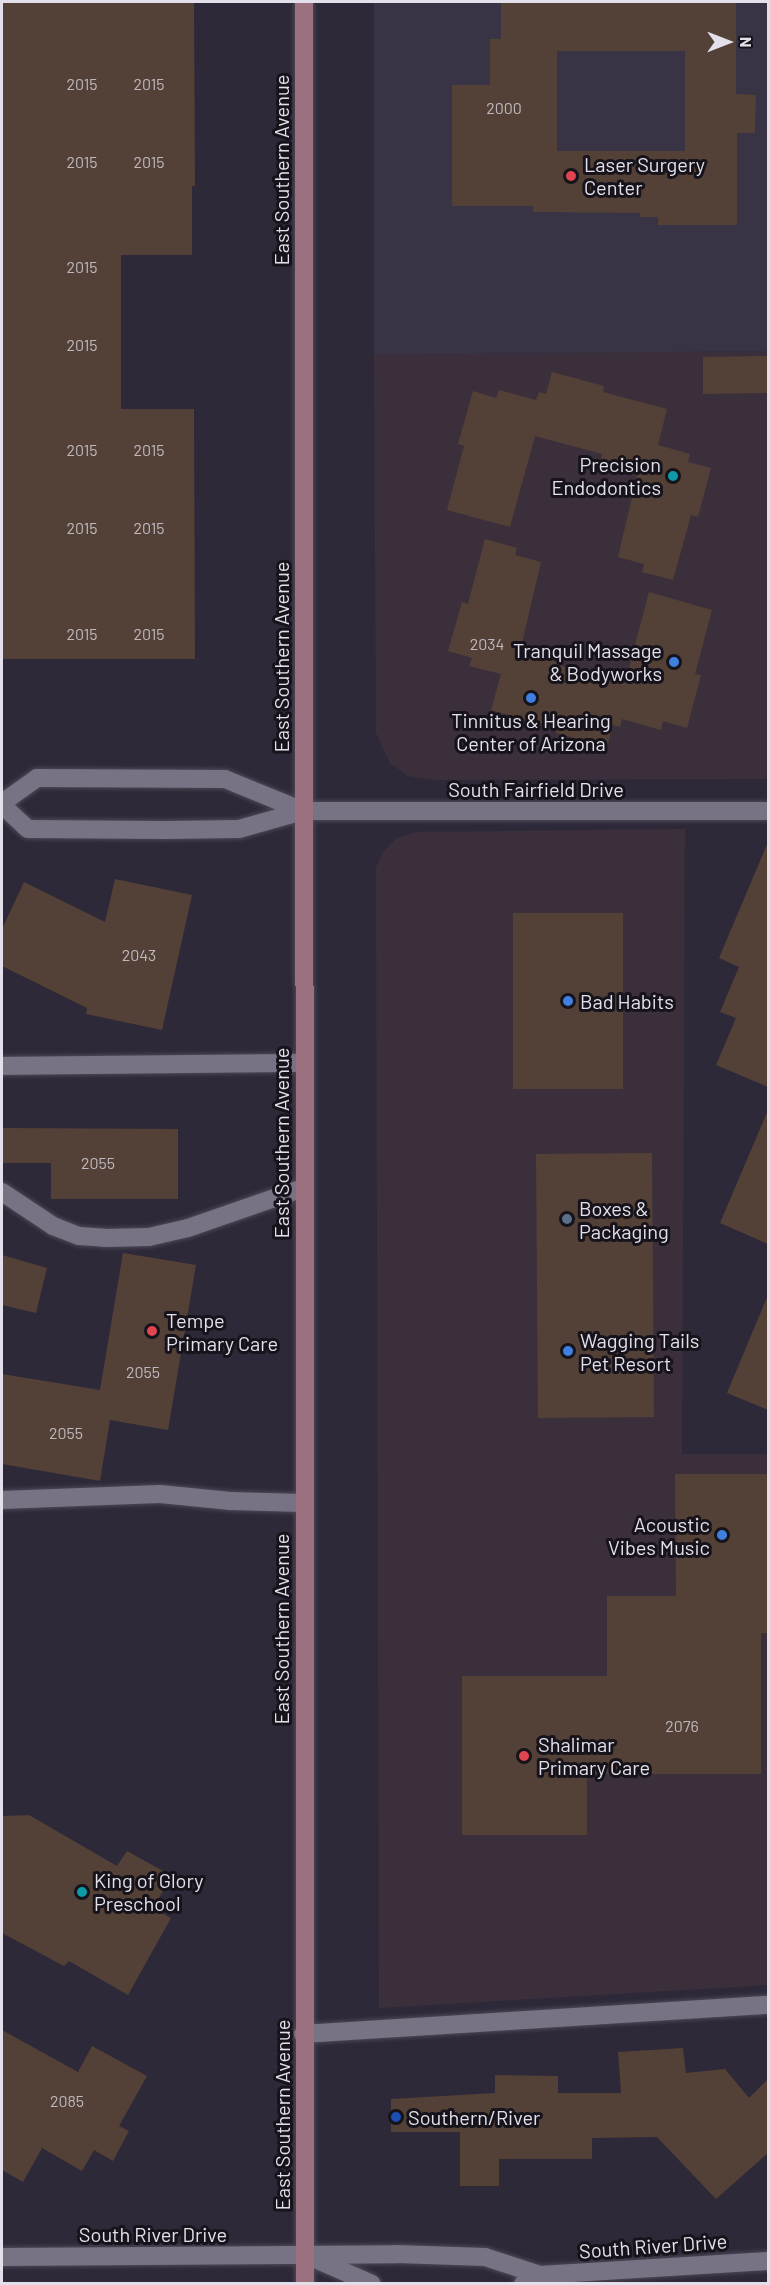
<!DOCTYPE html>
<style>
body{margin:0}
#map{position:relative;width:770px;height:2285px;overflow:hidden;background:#2e2939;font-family:Barlow,sans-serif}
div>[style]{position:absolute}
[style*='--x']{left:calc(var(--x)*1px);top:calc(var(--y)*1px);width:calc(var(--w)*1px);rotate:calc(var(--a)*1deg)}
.commercial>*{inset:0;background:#3c2f3c}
.medical>*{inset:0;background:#383445}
.building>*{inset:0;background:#534137}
.roads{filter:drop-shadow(0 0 2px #4c4855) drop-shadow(0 0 2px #4c4855)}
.lane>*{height:18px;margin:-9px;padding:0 9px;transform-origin:9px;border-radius:9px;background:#787285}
.street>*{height:18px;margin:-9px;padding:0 9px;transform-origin:9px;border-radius:9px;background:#787285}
.secondary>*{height:18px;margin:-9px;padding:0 9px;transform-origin:9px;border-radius:9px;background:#9b7180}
.dots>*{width:16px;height:16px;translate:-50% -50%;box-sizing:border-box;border:3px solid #16131b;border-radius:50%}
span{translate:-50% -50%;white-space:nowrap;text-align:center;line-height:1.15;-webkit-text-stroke:6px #16131b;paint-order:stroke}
.number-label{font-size:16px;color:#bfb8be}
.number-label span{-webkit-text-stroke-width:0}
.poi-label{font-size:20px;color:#e3e0eb}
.left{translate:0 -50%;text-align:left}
.right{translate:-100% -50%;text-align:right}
.street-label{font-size:20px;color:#e3e0eb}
.frame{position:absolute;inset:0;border:3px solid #e3e0eb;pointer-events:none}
.north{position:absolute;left:698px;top:12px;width:60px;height:60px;-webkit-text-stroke:4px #16131b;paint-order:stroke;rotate:90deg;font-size:16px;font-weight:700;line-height:24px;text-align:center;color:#e3e0eb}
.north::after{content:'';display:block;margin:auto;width:21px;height:27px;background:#e3e0eb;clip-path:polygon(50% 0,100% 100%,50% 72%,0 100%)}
</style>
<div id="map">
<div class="commercial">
<div style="clip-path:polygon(768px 351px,768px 779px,433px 780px,408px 776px,390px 763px,376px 733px,374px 355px)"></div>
<div style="clip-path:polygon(685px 829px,682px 1454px,768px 1454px,768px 1985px,379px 2008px,376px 867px,383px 852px,397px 838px,416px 832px)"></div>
</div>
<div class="medical">
<div style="clip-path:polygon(374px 2px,768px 2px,768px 351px,374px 355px)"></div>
</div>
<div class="building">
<div style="clip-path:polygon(2px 2px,194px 2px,195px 186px,192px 186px,192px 255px,121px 255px,121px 409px,194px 409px,195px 659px,2px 659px)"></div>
<div style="clip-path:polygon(evenodd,501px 2px,736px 2px,736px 94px,756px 95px,755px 133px,737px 133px,737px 225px,658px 225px,658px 217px,640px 217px,640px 213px,533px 212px,533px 206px,452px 206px,452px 85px,490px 85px,490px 39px,501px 39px,501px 2px,557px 51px,685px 51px,685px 151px,557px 151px,557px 51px)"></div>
<div style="clip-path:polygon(768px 356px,768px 393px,703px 394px,703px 357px)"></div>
<div style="clip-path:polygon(552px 372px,604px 386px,603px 392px,667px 409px,658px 445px,690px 454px,688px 462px,711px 468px,698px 517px,691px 515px,673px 580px,642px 572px,644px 564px,618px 557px,637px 476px,628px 474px,630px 467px,601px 459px,602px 454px,535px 436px,510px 527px,447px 510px,464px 446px,458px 444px,473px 391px,496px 398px,499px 390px,536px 400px,539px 392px,546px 394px)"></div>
<div style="clip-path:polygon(485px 539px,517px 548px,515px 555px,541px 562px,522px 643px,530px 646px,529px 652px,559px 660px,558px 665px,625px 683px,649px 592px,712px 610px,695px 674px,701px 675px,687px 728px,663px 721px,661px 730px,622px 719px,620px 727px,613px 725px,607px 747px,556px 733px,557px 728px,491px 710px,501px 674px,469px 666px,472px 658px,448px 651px,462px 602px,468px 604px)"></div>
<div style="clip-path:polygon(768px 842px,768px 1087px,716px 1065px,736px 1018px,720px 1012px,739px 967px,719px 958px)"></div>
<div style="clip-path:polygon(115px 879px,192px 895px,162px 1030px,86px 1014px,87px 1008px,2px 966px,2px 929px,24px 882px,105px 922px)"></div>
<div style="clip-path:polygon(513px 913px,623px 913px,623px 1089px,513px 1089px)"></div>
<div style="clip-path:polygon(768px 1110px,768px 1244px,720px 1223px)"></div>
<div style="clip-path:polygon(2px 1128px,178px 1129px,178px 1199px,51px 1199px,51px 1163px,2px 1163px)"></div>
<div style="clip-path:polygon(652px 1153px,654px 1417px,538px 1418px,536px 1154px)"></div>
<div style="clip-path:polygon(123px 1253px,196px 1265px,168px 1430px,110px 1420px,100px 1481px,2px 1464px,2px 1374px,100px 1390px)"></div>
<div style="clip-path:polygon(2px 1255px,47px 1268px,36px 1313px,2px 1305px)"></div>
<div style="clip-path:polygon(768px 1295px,768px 1410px,727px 1393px)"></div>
<div style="clip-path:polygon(675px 1474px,768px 1474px,768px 1633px,761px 1633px,761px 1774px,587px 1774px,587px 1835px,462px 1835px,462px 1676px,607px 1676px,607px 1596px,676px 1596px)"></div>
<div style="clip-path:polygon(29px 1815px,117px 1866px,127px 1851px,172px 1876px,153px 1908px,171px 1918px,128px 1995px,69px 1961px,64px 1966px,2px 1933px,2px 1816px)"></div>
<div style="clip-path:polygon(2px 2030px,78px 2072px,92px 2046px,147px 2076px,119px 2126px,129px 2131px,113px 2161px,94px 2150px,82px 2171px,42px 2148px,23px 2182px,2px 2170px)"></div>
<div style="clip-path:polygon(683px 2048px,686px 2073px,725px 2069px,749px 2098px,768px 2079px,768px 2153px,716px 2199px,657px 2137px,592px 2138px,592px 2159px,499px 2159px,499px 2186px,460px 2186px,460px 2132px,391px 2132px,391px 2099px,495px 2093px,495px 2075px,558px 2076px,558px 2093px,621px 2093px,618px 2052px)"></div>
</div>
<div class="roads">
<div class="lane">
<div style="--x:2;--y:1066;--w:301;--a:-0.6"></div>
<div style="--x:2;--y:1192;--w:61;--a:33.7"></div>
<div style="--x:53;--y:1226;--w:28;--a:21"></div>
<div style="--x:79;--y:1236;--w:26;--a:4"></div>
<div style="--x:105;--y:1238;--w:44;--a:-1.3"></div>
<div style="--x:149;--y:1237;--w:40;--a:-13"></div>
<div style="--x:188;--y:1228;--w:122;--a:-19.2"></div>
<div style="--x:2;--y:1500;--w:158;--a:-2.2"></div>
<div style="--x:160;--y:1494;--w:71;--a:5.6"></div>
<div style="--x:231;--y:1501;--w:72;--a:1.6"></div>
<div style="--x:303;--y:2034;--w:466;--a:-3.6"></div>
</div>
<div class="street">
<div style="--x:2;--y:803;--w:43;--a:-35.5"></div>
<div style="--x:37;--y:778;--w:188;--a:0.3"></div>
<div style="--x:225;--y:779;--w:84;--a:22.3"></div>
<div style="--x:2;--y:805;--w:35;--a:43"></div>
<div style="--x:28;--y:829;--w:137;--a:0.4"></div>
<div style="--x:165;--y:830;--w:74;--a:-0.8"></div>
<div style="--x:239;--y:829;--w:66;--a:-15.7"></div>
<div style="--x:303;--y:811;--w:465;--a:0"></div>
<div style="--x:2;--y:2257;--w:395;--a:-0.4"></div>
<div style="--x:397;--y:2254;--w:88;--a:2"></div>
<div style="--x:485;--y:2257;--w:58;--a:18.1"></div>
<div style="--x:313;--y:2258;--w:64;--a:23.8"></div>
<div style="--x:523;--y:2284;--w:19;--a:-28"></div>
<div style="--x:540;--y:2275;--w:228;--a:-3.5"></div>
</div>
<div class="secondary">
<div style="--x:304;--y:2;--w:2282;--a:89.97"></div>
</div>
</div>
<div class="dots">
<div style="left:571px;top:176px;background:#e0444e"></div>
<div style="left:673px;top:476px;background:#0f9aa8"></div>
<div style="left:674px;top:662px;background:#3f7fe0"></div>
<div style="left:531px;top:698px;background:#3f7fe0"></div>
<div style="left:568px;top:1001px;background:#3f7fe0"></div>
<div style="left:567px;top:1219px;background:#5c6f8a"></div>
<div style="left:152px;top:1331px;background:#e0444e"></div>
<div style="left:568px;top:1351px;background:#3f7fe0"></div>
<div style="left:722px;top:1535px;background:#3f7fe0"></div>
<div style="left:524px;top:1756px;background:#e0444e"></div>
<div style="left:82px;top:1892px;background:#0f9aa8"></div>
<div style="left:396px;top:2117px;background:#1a4fb4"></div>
</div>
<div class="number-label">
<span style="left:82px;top:84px">2015</span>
<span style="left:149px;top:84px">2015</span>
<span style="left:504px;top:108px">2000</span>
<span style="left:82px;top:162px">2015</span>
<span style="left:149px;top:162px">2015</span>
<span style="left:82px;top:267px">2015</span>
<span style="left:82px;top:345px">2015</span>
<span style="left:82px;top:450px">2015</span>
<span style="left:149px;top:450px">2015</span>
<span style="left:82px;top:528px">2015</span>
<span style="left:149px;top:528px">2015</span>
<span style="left:82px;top:634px">2015</span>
<span style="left:149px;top:634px">2015</span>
<span style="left:487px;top:644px">2034</span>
<span style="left:139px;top:955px">2043</span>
<span style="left:98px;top:1163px">2055</span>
<span style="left:143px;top:1372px">2055</span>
<span style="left:66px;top:1433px">2055</span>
<span style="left:682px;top:1726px">2076</span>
<span style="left:67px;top:2101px">2085</span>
</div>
<div class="poi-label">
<span class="left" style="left:584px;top:176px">Laser Surgery<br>Center</span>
<span class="right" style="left:661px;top:476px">Precision<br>Endodontics</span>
<span class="right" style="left:662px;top:662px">Tranquil Massage<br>&amp; Bodyworks</span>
<span style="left:531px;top:732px">Tinnitus &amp; Hearing<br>Center of Arizona</span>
<span class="left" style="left:580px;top:1001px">Bad Habits</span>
<span class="left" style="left:579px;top:1220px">Boxes &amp;<br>Packaging</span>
<span class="left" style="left:166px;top:1332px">Tempe<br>Primary Care</span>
<span class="left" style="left:580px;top:1352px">Wagging Tails<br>Pet Resort</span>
<span class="right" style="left:710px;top:1536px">Acoustic<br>Vibes Music</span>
<span class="left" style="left:538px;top:1756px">Shalimar<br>Primary Care</span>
<span class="left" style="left:94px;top:1892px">King of Glory<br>Preschool</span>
<span class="left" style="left:408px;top:2117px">Southern/River</span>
</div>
<div class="street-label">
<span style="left:281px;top:170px;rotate:-90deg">East Southern Avenue</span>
<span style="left:281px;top:657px;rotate:-90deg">East Southern Avenue</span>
<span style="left:536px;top:789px">South Fairfield Drive</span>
<span style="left:281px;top:1143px;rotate:-90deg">East Southern Avenue</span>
<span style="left:281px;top:1629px;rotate:-90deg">East Southern Avenue</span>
<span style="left:282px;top:2115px;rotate:-90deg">East Southern Avenue</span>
<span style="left:153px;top:2234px">South River Drive</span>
<span style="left:653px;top:2246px;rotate:-4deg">South River Drive</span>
</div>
<div class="frame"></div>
<div class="north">N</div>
</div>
